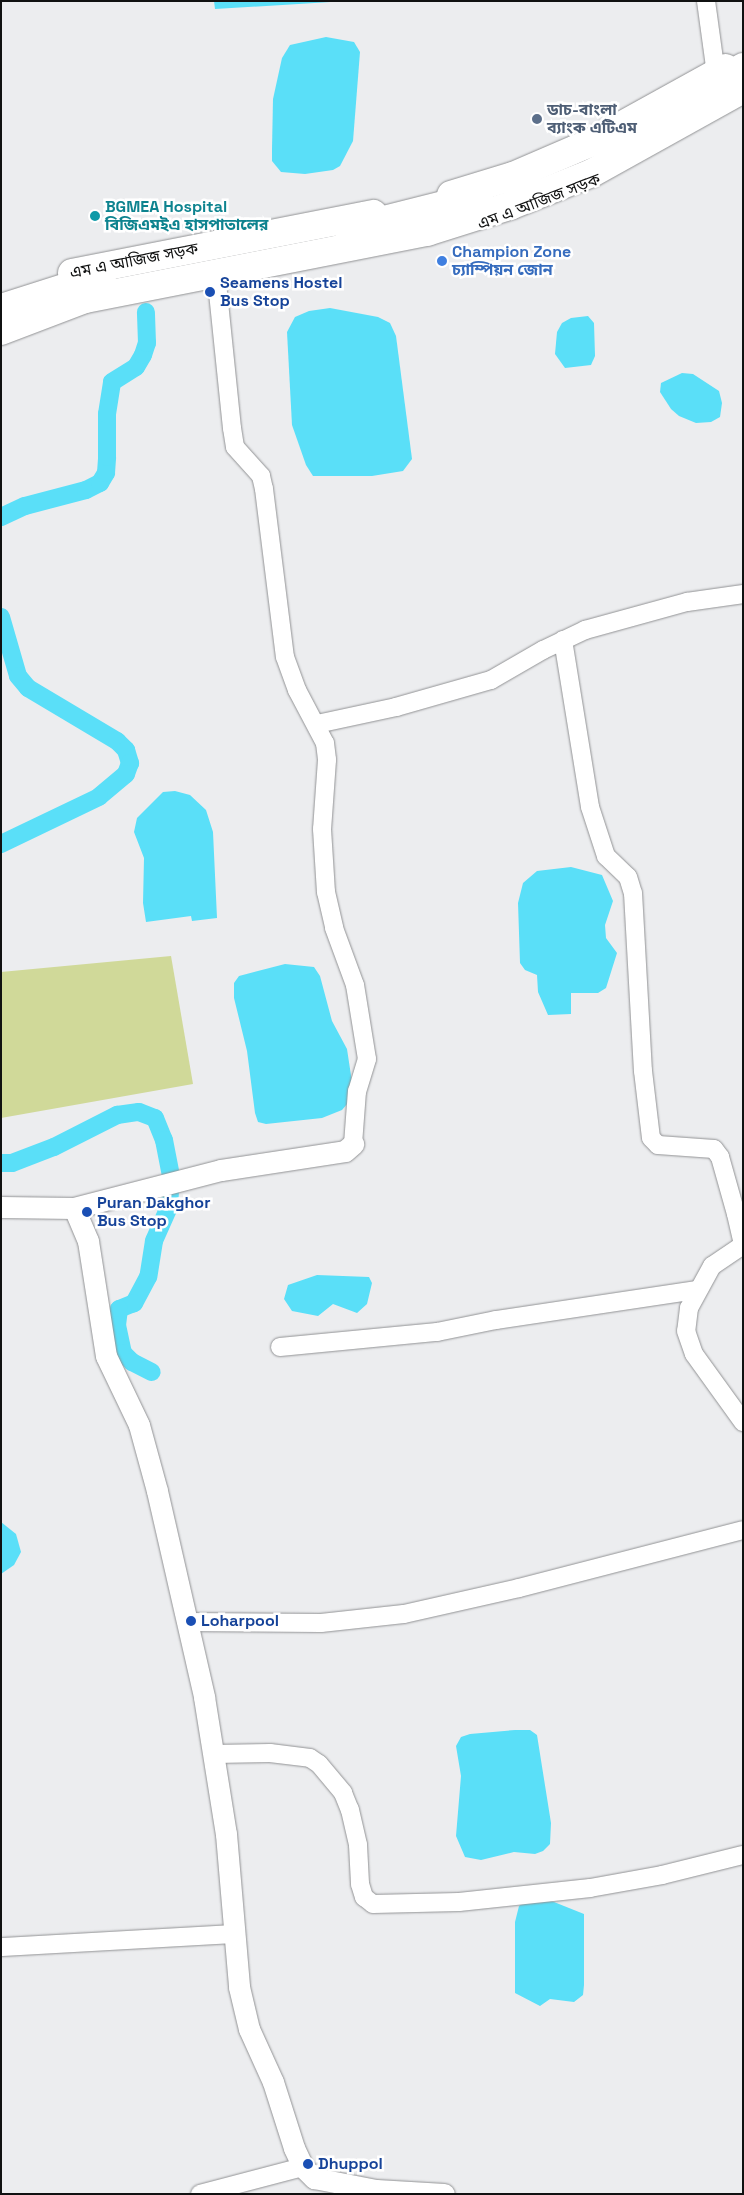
<!DOCTYPE html>
<meta charset="utf-8">
<style>
body{margin:0}
#map{position:relative;width:744px;height:2195px;overflow:hidden;background:#ecedef;font-family:"Space Grotesk","Noto Sans Bengali",sans-serif}
div>[style]{position:absolute}
[style*='--x']{left:calc(var(--x)*1px);top:calc(var(--y)*1px);width:calc(var(--w)*1px);rotate:calc(var(--a)*1deg)}
.green>*{inset:0;background:#d0d999}
.water>*{inset:0;background:#5adff8}
.canal>*{height:18px;margin:-9px;padding:0 9px;transform-origin:9px;border-radius:9px;background:#5adff8}
.roads{filter:drop-shadow(0 0 1px #919294) drop-shadow(0 0 1px #919294)}
.minor>*{height:18px;margin:-9px;padding:0 9px;transform-origin:9px;border-radius:9px;background:#fff}
.tertiary>*{height:21px;margin:-10.5px;padding:0 10.5px;transform-origin:10.5px;border-radius:10.5px;background:#fff}
.primary>*{height:28px;margin:-14px;padding:0 14px;transform-origin:14px;border-radius:14px;background:#fff}
.trunk>*{height:28px;margin:-14px;padding:0 14px;transform-origin:14px;border-radius:14px;background:#fff}
.dots>*{width:14px;height:14px;translate:-50% -50%;box-sizing:border-box;border:2px solid #fff;border-radius:50%}
span{translate:-50% -50%;white-space:nowrap;text-align:center;line-height:1.15;-webkit-text-stroke:5px #fff;paint-order:stroke}
.service-label{font-size:16px;color:#4e5e75;font-weight:700}
.left{translate:0 -50%;text-align:left}
.street-label{font-size:16px;color:#101111}
.culture-label{font-size:16px;color:#0d838f;font-weight:700}
.shop-label{font-size:16px;color:#366cbe;font-weight:700}
.transit-label{font-size:16px;color:#164399;font-weight:700}
.frame{position:absolute;inset:0;border:2px solid #101111;pointer-events:none}
</style>
<div id="map">
<div class="green">
<div style="clip-path:polygon(171px 956px,193px 1084px,1px 1118px,1px 972px)"></div>
</div>
<div class="water">
<div style="clip-path:polygon(214px 1px,347px 1px,215px 9px)"></div>
<div style="clip-path:polygon(326px 37px,354px 42px,360px 52px,353px 141px,340px 166px,333px 170px,305px 174px,281px 172px,272px 161px,272px 149px,273px 99px,282px 58px,290px 45px)"></div>
<div style="clip-path:polygon(330px 308px,378px 317px,390px 323px,396px 336px,412px 459px,403px 471px,372px 476px,313px 476px,306px 465px,292px 425px,287px 332px,295px 317px,309px 311px)"></div>
<div style="clip-path:polygon(588px 316px,594px 323px,595px 356px,591px 365px,565px 368px,555px 354px,557px 332px,562px 323px,571px 318px)"></div>
<div style="clip-path:polygon(682px 373px,693px 374px,719px 391px,722px 403px,720px 417px,711px 422px,696px 423px,679px 416px,671px 409px,660px 392px,661px 383px)"></div>
<div style="clip-path:polygon(175px 791px,190px 795px,206px 810px,213px 832px,217px 918px,192px 921px,191px 916px,146px 922px,143px 903px,144px 858px,134px 832px,137px 818px,163px 792px)"></div>
<div style="clip-path:polygon(571px 867px,602px 875px,613px 901px,605px 925px,606px 938px,617px 953px,606px 988px,598px 993px,571px 993px,571px 1014px,548px 1015px,538px 992px,537px 975px,525px 970px,520px 963px,518px 903px,523px 883px,537px 871px)"></div>
<div style="clip-path:polygon(285px 964px,314px 967px,320px 976px,332px 1021px,347px 1049px,352px 1082px,348px 1103px,342px 1110px,322px 1118px,266px 1124px,258px 1122px,255px 1113px,247px 1051px,234px 998px,234px 983px,239px 976px)"></div>
<div style="clip-path:polygon(317px 1275px,369px 1277px,372px 1283px,367px 1304px,357px 1313px,333px 1304px,318px 1316px,292px 1311px,284px 1299px,288px 1285px)"></div>
<div style="clip-path:polygon(1px 1522px,16px 1534px,21px 1552px,14px 1565px,1px 1574px)"></div>
<div style="clip-path:polygon(515px 1730px,530px 1730px,537px 1735px,551px 1823px,550px 1844px,543px 1851px,535px 1854px,514px 1852px,481px 1860px,465px 1857px,456px 1836px,461px 1776px,456px 1746px,461px 1737px,470px 1734px)"></div>
<div style="clip-path:polygon(549px 1900px,584px 1914px,584px 1985px,583px 1995px,574px 2002px,550px 1999px,540px 2006px,515px 1993px,515px 1922px,519px 1906px,526px 1901px)"></div>
</div>
<div class="canal">
<div style="--x:1;--y:517;--w:26;--a:-25"></div>
<div style="--x:25;--y:506;--w:63;--a:-14.7"></div>
<div style="--x:86;--y:490;--w:16;--a:-27"></div>
<div style="--x:100;--y:483;--w:12;--a:-59"></div>
<div style="--x:106;--y:473;--w:16;--a:-86"></div>
<div style="--x:107;--y:457;--w:43;--a:-90"></div>
<div style="--x:107;--y:414;--w:32;--a:-81"></div>
<div style="--x:112;--y:382;--w:28;--a:-32"></div>
<div style="--x:136;--y:367;--w:14;--a:-60"></div>
<div style="--x:143;--y:355;--w:13;--a:-72"></div>
<div style="--x:147;--y:343;--w:31;--a:-92"></div>
<div style="--x:1;--y:617;--w:61;--a:73.9"></div>
<div style="--x:18;--y:676;--w:16;--a:50"></div>
<div style="--x:28;--y:688;--w:104;--a:30.8"></div>
<div style="--x:117;--y:741;--w:13;--a:45"></div>
<div style="--x:126;--y:750;--w:14;--a:73"></div>
<div style="--x:130;--y:763;--w:12;--a:110"></div>
<div style="--x:126;--y:774;--w:35;--a:140"></div>
<div style="--x:99;--y:797;--w:109;--a:154.4"></div>
<div style="--x:1;--y:1163;--w:11;--a:0"></div>
<div style="--x:12;--y:1163;--w:45;--a:-20.9"></div>
<div style="--x:54;--y:1147;--w:71;--a:-26.9"></div>
<div style="--x:117;--y:1115;--w:22;--a:-8"></div>
<div style="--x:139;--y:1112;--w:17;--a:21"></div>
<div style="--x:155;--y:1118;--w:24;--a:68"></div>
<div style="--x:164;--y:1140;--w:38;--a:79"></div>
<div style="--x:171;--y:1177;--w:30;--a:94"></div>
<div style="--x:169;--y:1207;--w:37;--a:114"></div>
<div style="--x:154;--y:1241;--w:36;--a:99"></div>
<div style="--x:148;--y:1277;--w:30;--a:118"></div>
<div style="--x:134;--y:1303;--w:16;--a:158"></div>
<div style="--x:119;--y:1309;--w:16;--a:97"></div>
<div style="--x:117;--y:1325;--w:29;--a:78"></div>
<div style="--x:123;--y:1353;--w:13;--a:45"></div>
<div style="--x:132;--y:1362;--w:22;--a:27"></div>
</div>
<div class="roads">
<div class="minor">
<div style="--x:706;--y:1;--w:74;--a:82.2"></div>
<div style="--x:217;--y:283;--w:146;--a:84.1"></div>
<div style="--x:232;--y:428;--w:19;--a:81"></div>
<div style="--x:235;--y:447;--w:39;--a:48"></div>
<div style="--x:261;--y:476;--w:13;--a:77"></div>
<div style="--x:264;--y:489;--w:169;--a:82.9"></div>
<div style="--x:285;--y:657;--w:35;--a:70"></div>
<div style="--x:297;--y:690;--w:60;--a:62.2"></div>
<div style="--x:325;--y:743;--w:17;--a:83"></div>
<div style="--x:327;--y:760;--w:69;--a:94.1"></div>
<div style="--x:322;--y:829;--w:63;--a:86.4"></div>
<div style="--x:326;--y:892;--w:37;--a:77"></div>
<div style="--x:334;--y:928;--w:61;--a:69.8"></div>
<div style="--x:355;--y:985;--w:75;--a:80.8"></div>
<div style="--x:367;--y:1059;--w:34;--a:107"></div>
<div style="--x:357;--y:1091;--w:53;--a:94.3"></div>
<div style="--x:563;--y:640;--w:169;--a:80.8"></div>
<div style="--x:590;--y:807;--w:52;--a:71.9"></div>
<div style="--x:606;--y:856;--w:30;--a:44"></div>
<div style="--x:628;--y:877;--w:17;--a:73"></div>
<div style="--x:633;--y:893;--w:178;--a:86.8"></div>
<div style="--x:643;--y:1071;--w:67;--a:83.2"></div>
<div style="--x:651;--y:1138;--w:10;--a:45"></div>
<div style="--x:658;--y:1145;--w:56;--a:4.1"></div>
<div style="--x:714;--y:1149;--w:10;--a:53"></div>
<div style="--x:720;--y:1157;--w:59;--a:74.3"></div>
<div style="--x:736;--y:1214;--w:32;--a:77"></div>
<div style="--x:743;--y:1245;--w:37;--a:146"></div>
<div style="--x:712;--y:1266;--w:48;--a:118.7"></div>
<div style="--x:689;--y:1308;--w:23;--a:97"></div>
<div style="--x:686;--y:1331;--w:24;--a:71"></div>
<div style="--x:694;--y:1354;--w:84;--a:54.2"></div>
<div style="--x:317;--y:724;--w:81;--a:-12.1"></div>
<div style="--x:396;--y:707;--w:99;--a:-15.9"></div>
<div style="--x:491;--y:680;--w:60;--a:-30"></div>
<div style="--x:543;--y:650;--w:47;--a:-25.5"></div>
<div style="--x:585;--y:630;--w:106;--a:-15.4"></div>
<div style="--x:687;--y:602;--w:57;--a:-8.1"></div>
<div style="--x:280;--y:1347;--w:158;--a:-5.5"></div>
<div style="--x:437;--y:1332;--w:60;--a:-11.5"></div>
<div style="--x:496;--y:1320;--w:203;--a:-8.5"></div>
<div style="--x:187;--y:1622;--w:134;--a:0.4"></div>
<div style="--x:321;--y:1623;--w:83;--a:-6.2"></div>
<div style="--x:404;--y:1614;--w:118;--a:-12.7"></div>
<div style="--x:519;--y:1588;--w:231;--a:-14.5"></div>
<div style="--x:214;--y:1754;--w:56;--a:-1"></div>
<div style="--x:270;--y:1753;--w:40;--a:7.1"></div>
<div style="--x:310;--y:1758;--w:11;--a:34"></div>
<div style="--x:319;--y:1764;--w:38;--a:50"></div>
<div style="--x:343;--y:1793;--w:18;--a:68"></div>
<div style="--x:350;--y:1810;--w:36;--a:77"></div>
<div style="--x:358;--y:1845;--w:39;--a:87"></div>
<div style="--x:360;--y:1884;--w:14;--a:73"></div>
<div style="--x:364;--y:1897;--w:11;--a:38"></div>
<div style="--x:373;--y:1904;--w:86;--a:-1.3"></div>
<div style="--x:459;--y:1902;--w:132;--a:-6.1"></div>
<div style="--x:590;--y:1888;--w:73;--a:-10.2"></div>
<div style="--x:662;--y:1875;--w:83;--a:-13.9"></div>
<div style="--x:1;--y:1947;--w:233;--a:-3.2"></div>
<div style="--x:200;--y:2194;--w:106;--a:-14.7"></div>
</div>
<div class="tertiary">
<div style="--x:1;--y:1207;--w:73;--a:0.8"></div>
<div style="--x:74;--y:1208;--w:152;--a:-14.5"></div>
<div style="--x:221;--y:1170;--w:125;--a:-8.7"></div>
<div style="--x:345;--y:1151;--w:11;--a:-41"></div>
<div style="--x:74;--y:1208;--w:36;--a:67"></div>
<div style="--x:88;--y:1241;--w:116;--a:81.1"></div>
<div style="--x:106;--y:1356;--w:76;--a:64.4"></div>
<div style="--x:139;--y:1425;--w:68;--a:74.7"></div>
<div style="--x:157;--y:1491;--w:211;--a:77.1"></div>
<div style="--x:204;--y:1697;--w:139;--a:80.9"></div>
<div style="--x:226;--y:1834;--w:154;--a:85.1"></div>
<div style="--x:239;--y:1987;--w:43;--a:76.6"></div>
<div style="--x:249;--y:2029;--w:58;--a:65.6"></div>
<div style="--x:273;--y:2082;--w:69;--a:72.3"></div>
<div style="--x:294;--y:2148;--w:21;--a:65"></div>
<div style="--x:303;--y:2167;--w:16;--a:45"></div>
<div style="--x:314;--y:2178;--w:63;--a:11"></div>
<div style="--x:376;--y:2190;--w:68;--a:3.4"></div>
</div>
<div class="primary">
<div style="--x:451;--y:195;--w:65;--a:-17"></div>
<div style="--x:513;--y:176;--w:84;--a:-23.2"></div>
<div style="--x:590;--y:143;--w:155;--a:-28.9"></div>
<div style="--x:72;--y:273;--w:307;--a:-11.1"></div>
</div>
<div class="trunk">
<div style="--x:707;--y:89;--w:42;--a:-31.4"></div>
<div style="--x:348;--y:229;--w:135;--a:-14.1"></div>
<div style="--x:1;--y:308;--w:106;--a:-17.6"></div>
<div style="--x:1;--y:331;--w:90;--a:-20.9"></div>
<div style="--x:85;--y:299;--w:349;--a:-11.1"></div>
<div style="--x:427;--y:232;--w:89;--a:-17.6"></div>
<div style="--x:512;--y:205;--w:86;--a:-21.8"></div>
<div style="--x:592;--y:173;--w:173;--a:-29.1"></div>
</div>
</div>
<div class="dots">
<div style="left:537px;top:119px;background:#5c6f8a"></div>
<div style="left:95px;top:216px;background:#0f9aa8"></div>
<div style="left:442px;top:261px;background:#3f7fe0"></div>
<div style="left:210px;top:292px;background:#1a4fb4"></div>
<div style="left:87px;top:1212px;background:#1a4fb4"></div>
<div style="left:191px;top:1621px;background:#1a4fb4"></div>
<div style="left:308px;top:2164px;background:#1a4fb4"></div>
</div>
<div class="service-label">
<span class="left" style="left:547px;top:119px">ডাচ-বাংলা<br>ব্যাংক এটিএম</span>
</div>
<div class="street-label">
<span style="left:539px;top:202px;rotate:-21deg">এম এ আজিজ সড়ক</span>
<span style="left:134px;top:261px;rotate:-11deg">এম এ আজিজ সড়ক</span>
</div>
<div class="culture-label">
<span class="left" style="left:105px;top:216px">BGMEA Hospital<br>বিজিএমইএ হাসপাতালের</span>
</div>
<div class="shop-label">
<span class="left" style="left:452px;top:261px">Champion Zone<br>চ্যাম্পিয়ন জোন</span>
</div>
<div class="transit-label">
<span class="left" style="left:220px;top:292px">Seamens Hostel<br>Bus Stop</span>
<span class="left" style="left:97px;top:1212px">Puran Dakghor<br>Bus Stop</span>
<span class="left" style="left:201px;top:1621px">Loharpool</span>
<span class="left" style="left:318px;top:2164px">Dhuppol</span>
</div>
<div class="frame"></div>
</div>
